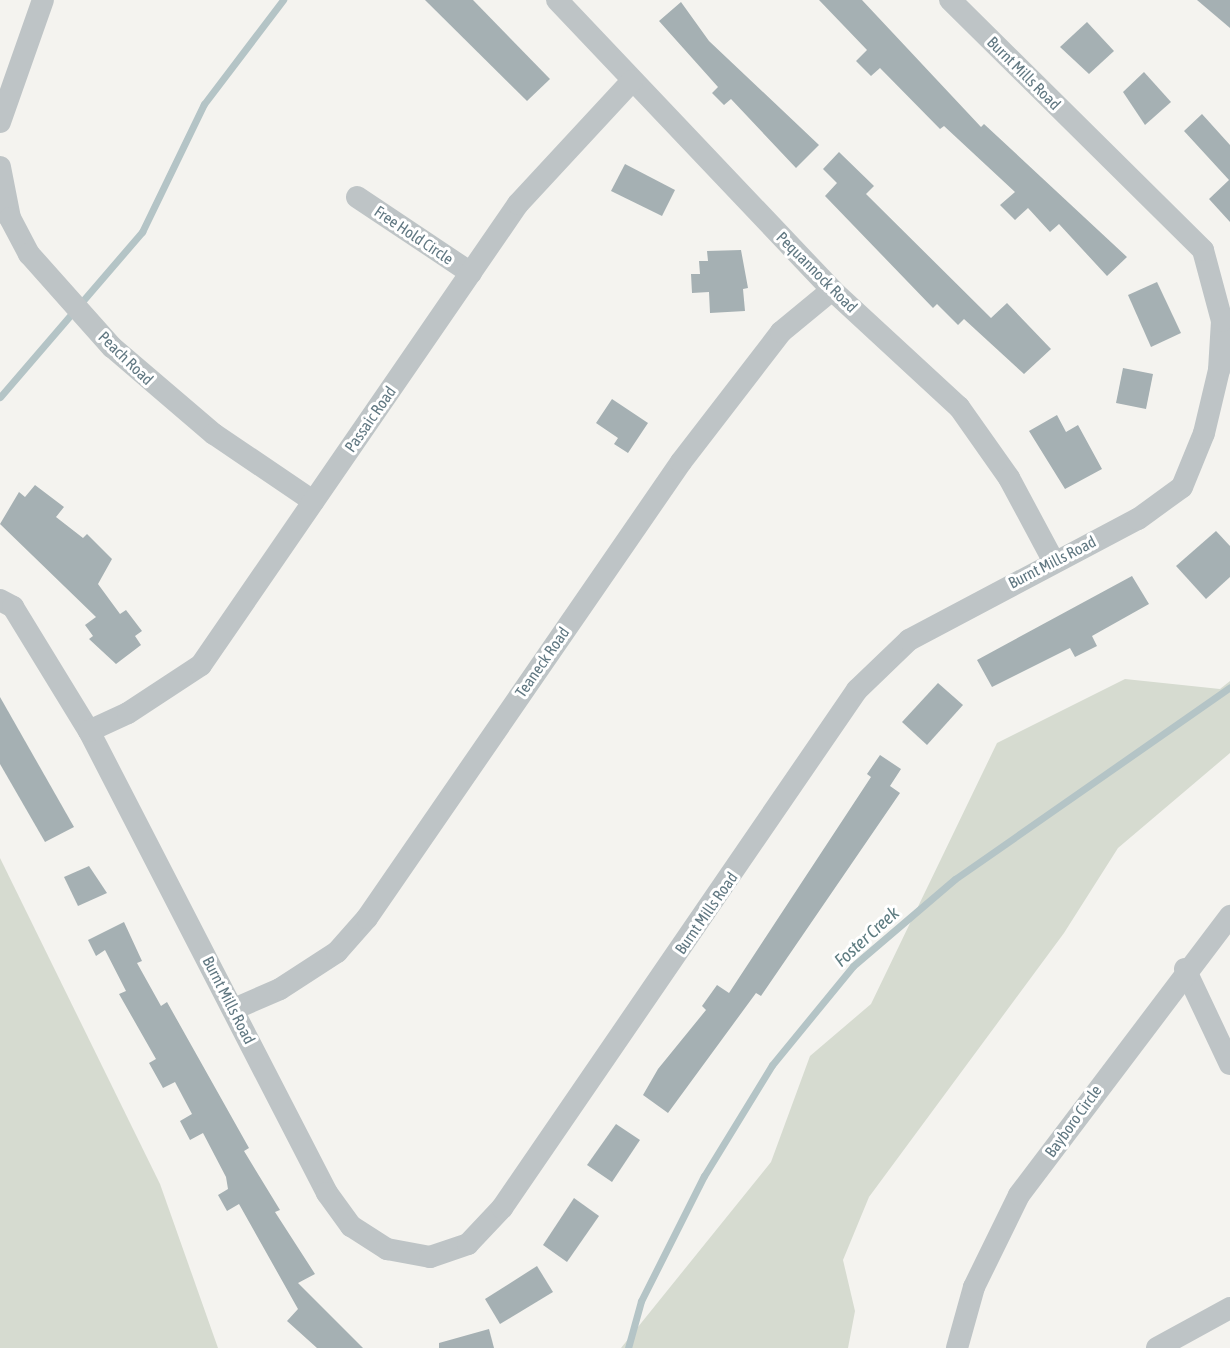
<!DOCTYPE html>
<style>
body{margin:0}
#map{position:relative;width:1230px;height:1348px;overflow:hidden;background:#f4f3ef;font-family:"Asap Condensed",sans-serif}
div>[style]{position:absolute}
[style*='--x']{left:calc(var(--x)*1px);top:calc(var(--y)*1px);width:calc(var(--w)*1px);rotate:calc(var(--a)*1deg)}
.green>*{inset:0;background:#d6dbd0}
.stream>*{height:7px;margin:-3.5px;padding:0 3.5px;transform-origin:3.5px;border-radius:3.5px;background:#b4c4c6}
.building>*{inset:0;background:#a5b0b3}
.minor>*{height:22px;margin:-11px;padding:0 11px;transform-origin:11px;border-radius:11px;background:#bec4c6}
span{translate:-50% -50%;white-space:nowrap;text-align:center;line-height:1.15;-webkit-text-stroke:6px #fff;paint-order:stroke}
.street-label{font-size:16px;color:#617882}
.water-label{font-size:18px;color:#5d7b80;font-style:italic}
</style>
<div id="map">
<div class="green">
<div style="clip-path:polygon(1125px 679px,1220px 689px,1230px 681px,1230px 753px,1118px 848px,1064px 933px,869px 1197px,843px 1260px,855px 1311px,848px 1348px,621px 1348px,771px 1162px,810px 1056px,871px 1004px,997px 743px)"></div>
<div style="clip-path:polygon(0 858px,160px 1184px,218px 1348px,0 1348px)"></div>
</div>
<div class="stream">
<div style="--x:0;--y:397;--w:218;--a:-49.3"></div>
<div style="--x:142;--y:232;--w:142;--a:-64.2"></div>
<div style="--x:204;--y:104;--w:131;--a:-52.8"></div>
<div style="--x:628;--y:1348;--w:49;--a:-74.5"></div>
<div style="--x:641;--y:1301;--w:140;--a:-63.3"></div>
<div style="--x:704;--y:1176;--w:130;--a:-58.5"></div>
<div style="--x:772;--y:1065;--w:128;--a:-50.7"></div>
<div style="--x:853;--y:966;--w:134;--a:-40.5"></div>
<div style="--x:955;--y:879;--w:335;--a:-34.9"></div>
</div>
<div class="building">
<div style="clip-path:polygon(425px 0,473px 0,550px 79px,527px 101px)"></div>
<div style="clip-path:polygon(819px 0,862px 0,981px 127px,984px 124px,1127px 257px,1107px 276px,1059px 224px,1050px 232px,1028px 208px,1015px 220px,1000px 205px,1015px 192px,944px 126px,940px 129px,880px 68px,871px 76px,856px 61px,867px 50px)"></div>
<div style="clip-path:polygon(1197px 0,1230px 0,1230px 28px)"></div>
<div style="clip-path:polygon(681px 2px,709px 41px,819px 145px,796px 168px,731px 99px,724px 105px,712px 93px,718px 87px,659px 21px)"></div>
<div style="clip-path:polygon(1087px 22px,1114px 51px,1089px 74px,1060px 47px)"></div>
<div style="clip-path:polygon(1144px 72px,1171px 102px,1145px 125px,1123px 92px)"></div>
<div style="clip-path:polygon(1202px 114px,1230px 145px,1230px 222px,1209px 199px,1229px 180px,1184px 131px)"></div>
<div style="clip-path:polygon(839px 152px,874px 186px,866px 194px,991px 318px,1007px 303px,1051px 349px,1024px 374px,964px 319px,958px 325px,937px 304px,933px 308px,825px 196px,837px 183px,823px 169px)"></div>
<div style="clip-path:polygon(625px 164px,675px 190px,662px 216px,611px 191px)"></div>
<div style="clip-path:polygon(741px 250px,748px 288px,743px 289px,745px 311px,710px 313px,709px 292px,692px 293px,691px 274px,700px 274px,699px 261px,708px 261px,707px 251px)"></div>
<div style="clip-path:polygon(1157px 282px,1181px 333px,1151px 347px,1128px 295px)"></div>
<div style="clip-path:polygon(1123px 368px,1153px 374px,1146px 409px,1116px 403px)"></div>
<div style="clip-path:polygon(612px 399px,648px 423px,628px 453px,614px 444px,618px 438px,596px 423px)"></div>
<div style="clip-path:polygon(1057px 415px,1066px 432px,1078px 425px,1102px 469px,1065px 489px,1029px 431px)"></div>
<div style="clip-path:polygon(35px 485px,64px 507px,56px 517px,83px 538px,87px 534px,112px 559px,98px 584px,120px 614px,126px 610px,142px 631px,135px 636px,141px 645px,116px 664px,89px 639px,93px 636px,85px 625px,96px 617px,0 524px,19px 492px,25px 497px)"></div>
<div style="clip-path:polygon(1216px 531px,1230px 546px,1230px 577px,1206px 599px,1176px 566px)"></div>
<div style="clip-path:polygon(1132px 576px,1149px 604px,1092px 636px,1097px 646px,1075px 657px,1070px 648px,992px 687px,977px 660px)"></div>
<div style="clip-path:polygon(938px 683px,963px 705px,927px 745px,902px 722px)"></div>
<div style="clip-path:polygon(0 697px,74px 827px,45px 842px,0 764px)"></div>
<div style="clip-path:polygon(880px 755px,901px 769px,890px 786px,900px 793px,761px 996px,756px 993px,668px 1113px,643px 1095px,658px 1069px,706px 1010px,702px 1006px,717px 985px,729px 993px,871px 777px,867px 774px)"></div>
<div style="clip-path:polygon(89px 866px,107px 893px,78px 906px,64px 877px)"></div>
<div style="clip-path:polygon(124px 922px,142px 961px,137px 963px,161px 1006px,167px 1002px,249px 1148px,244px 1151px,280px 1210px,275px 1212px,315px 1274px,298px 1283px,363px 1348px,317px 1348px,287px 1321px,298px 1309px,239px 1204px,227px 1211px,218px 1195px,228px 1189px,226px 1177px,203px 1133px,190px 1140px,180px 1121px,192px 1114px,175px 1082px,163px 1088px,149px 1063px,156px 1059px,119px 994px,126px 991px,105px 950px,96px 956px,88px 940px)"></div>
<div style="clip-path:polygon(616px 1124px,640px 1140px,612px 1182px,587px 1165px)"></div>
<div style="clip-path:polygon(574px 1198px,599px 1216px,567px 1262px,543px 1245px)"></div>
<div style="clip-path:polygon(537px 1266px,553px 1292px,500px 1324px,485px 1299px)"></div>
<div style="clip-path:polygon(489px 1329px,494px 1348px,439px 1348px,439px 1343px)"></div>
</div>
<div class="minor">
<div style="--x:557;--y:0;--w:400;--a:46.5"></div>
<div style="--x:832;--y:290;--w:173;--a:42.7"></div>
<div style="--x:959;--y:407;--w:87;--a:54.8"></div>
<div style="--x:1009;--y:478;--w:93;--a:61.8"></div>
<div style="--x:0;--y:122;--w:129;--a:-70.6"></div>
<div style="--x:0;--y:167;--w:52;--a:78.9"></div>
<div style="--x:10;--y:218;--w:41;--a:62.2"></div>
<div style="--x:29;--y:254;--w:125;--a:48.3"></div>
<div style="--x:112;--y:347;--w:134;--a:40.5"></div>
<div style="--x:214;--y:434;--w:120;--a:34.1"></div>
<div style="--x:357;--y:197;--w:137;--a:33.7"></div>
<div style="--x:0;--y:600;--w:15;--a:28"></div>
<div style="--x:13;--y:607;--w:145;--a:58.5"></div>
<div style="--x:89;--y:731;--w:520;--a:62.74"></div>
<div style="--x:327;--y:1193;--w:41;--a:54"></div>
<div style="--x:351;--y:1226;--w:43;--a:32.6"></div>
<div style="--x:387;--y:1249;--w:44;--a:10.5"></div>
<div style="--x:430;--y:1257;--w:40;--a:-18.9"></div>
<div style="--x:468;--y:1244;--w:50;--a:-46.6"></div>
<div style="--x:502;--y:1208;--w:628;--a:-55.58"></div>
<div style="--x:857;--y:690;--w:72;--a:-43.9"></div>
<div style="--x:909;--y:640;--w:259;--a:-27.9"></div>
<div style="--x:1138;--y:519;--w:54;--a:-36"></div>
<div style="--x:1182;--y:487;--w:58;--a:-67.8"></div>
<div style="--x:1204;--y:433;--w:65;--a:-76.6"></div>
<div style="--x:1219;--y:370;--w:49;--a:-86.5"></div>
<div style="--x:1222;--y:321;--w:73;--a:-105"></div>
<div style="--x:1203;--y:250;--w:356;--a:-135.3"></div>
<div style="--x:89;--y:731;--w:43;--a:-24.8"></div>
<div style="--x:128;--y:713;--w:87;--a:-33.3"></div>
<div style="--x:201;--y:665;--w:559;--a:-55.49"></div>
<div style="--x:518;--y:204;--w:168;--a:-47.2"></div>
<div style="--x:1185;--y:969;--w:105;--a:64.7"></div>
<div style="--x:234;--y:1009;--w:50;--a:-23.5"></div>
<div style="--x:280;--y:989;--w:68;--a:-33"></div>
<div style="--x:337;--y:952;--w:45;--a:-48.6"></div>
<div style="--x:367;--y:918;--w:554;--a:-55.45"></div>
<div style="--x:681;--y:462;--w:164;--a:-52.4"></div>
<div style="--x:781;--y:332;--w:66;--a:-39.5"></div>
<div style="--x:957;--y:1348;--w:63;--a:-74.4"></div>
<div style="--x:974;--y:1287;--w:102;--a:-63.9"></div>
<div style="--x:1019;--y:1195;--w:350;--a:-52.9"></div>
<div style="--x:1157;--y:1348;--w:83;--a:-28.7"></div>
</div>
<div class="street-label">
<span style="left:1024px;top:73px;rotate:45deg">Burnt Mills Road</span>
<span style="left:414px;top:235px;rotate:34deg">Free Hold Circle</span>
<span style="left:817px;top:272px;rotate:45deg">Pequannock Road</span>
<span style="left:126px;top:358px;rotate:44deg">Peach Road</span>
<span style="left:370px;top:419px;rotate:-55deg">Passaic Road</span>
<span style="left:1052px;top:562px;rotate:-27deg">Burnt Mills Road</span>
<span style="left:542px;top:662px;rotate:-55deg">Teaneck Road</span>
<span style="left:706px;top:913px;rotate:-55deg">Burnt Mills Road</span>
<span style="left:229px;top:1000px;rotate:63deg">Burnt Mills Road</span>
<span style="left:1073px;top:1121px;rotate:-54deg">Bayboro Circle</span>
</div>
<div class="water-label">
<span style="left:867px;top:937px;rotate:-42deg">Foster Creek</span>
</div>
</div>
